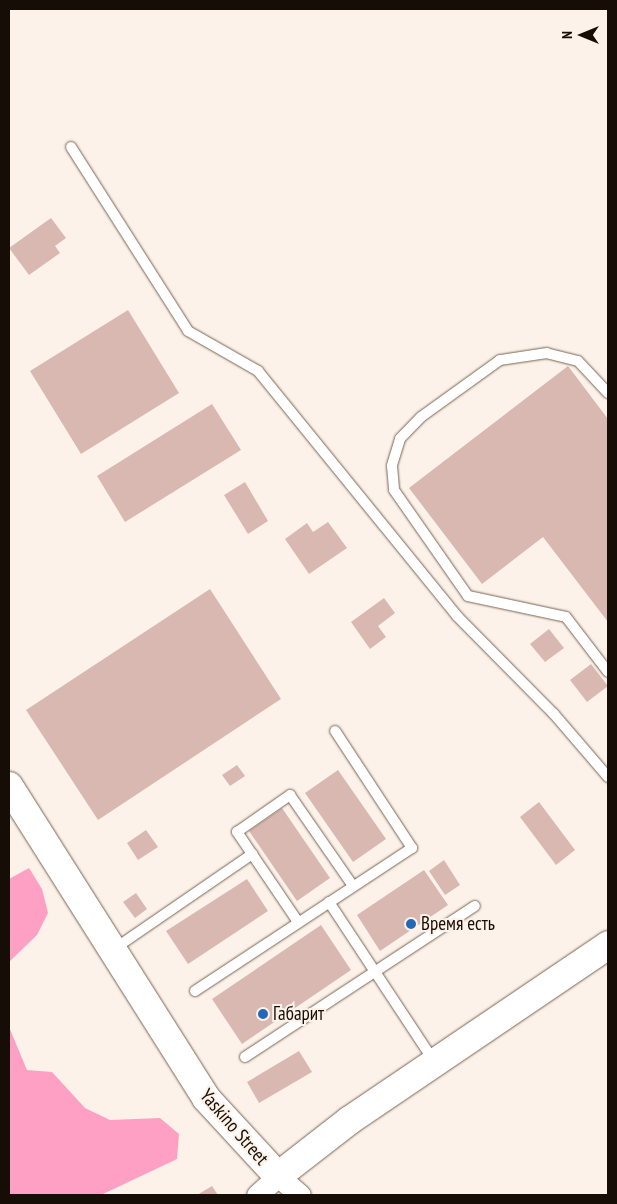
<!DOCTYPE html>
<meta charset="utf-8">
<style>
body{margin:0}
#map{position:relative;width:617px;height:1204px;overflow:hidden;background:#fcf2e9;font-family:"PT Sans Narrow",sans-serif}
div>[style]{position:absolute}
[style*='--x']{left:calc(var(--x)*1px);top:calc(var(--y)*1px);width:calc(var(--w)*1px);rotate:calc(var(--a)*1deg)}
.forest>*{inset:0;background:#fea0c4}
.building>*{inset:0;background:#d9b8b2}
.roads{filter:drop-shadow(0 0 1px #796351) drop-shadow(0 0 1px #796351)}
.lane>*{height:10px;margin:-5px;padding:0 5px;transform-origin:5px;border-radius:5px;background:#fff}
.street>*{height:21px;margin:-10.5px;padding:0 10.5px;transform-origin:10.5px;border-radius:10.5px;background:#fff}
.secondary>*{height:28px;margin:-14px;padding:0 14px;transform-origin:14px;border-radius:14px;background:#fff}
.dots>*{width:14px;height:14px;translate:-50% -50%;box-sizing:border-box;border:2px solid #fcf2e9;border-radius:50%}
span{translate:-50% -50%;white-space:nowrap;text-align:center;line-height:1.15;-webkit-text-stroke:4px #fcf2e9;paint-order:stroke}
.poi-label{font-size:19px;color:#150d06}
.left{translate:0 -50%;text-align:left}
.street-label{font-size:19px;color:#150d06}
.frame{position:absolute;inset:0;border:10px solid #150d06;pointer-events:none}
.north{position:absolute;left:557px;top:10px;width:50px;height:50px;-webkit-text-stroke:4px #fcf2e9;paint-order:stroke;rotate:270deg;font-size:14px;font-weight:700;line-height:20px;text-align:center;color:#150d06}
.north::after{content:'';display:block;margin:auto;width:18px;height:22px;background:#150d06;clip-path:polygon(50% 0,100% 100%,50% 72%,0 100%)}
</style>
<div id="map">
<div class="forest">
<div style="clip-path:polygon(29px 868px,42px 889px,48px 913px,37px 935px,9px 962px,9px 879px)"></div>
<div style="clip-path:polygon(9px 1027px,27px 1070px,52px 1072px,85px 1108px,110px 1120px,160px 1118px,179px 1134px,177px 1159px,101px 1195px,9px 1195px)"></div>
</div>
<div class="building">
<div style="clip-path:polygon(51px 218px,66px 238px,55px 246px,60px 253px,29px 275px,9px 248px)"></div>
<div style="clip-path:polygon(128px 310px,179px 393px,81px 454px,30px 371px)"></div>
<div style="clip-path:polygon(568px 366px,608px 419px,608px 622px,543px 537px,482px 584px,409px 488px)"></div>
<div style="clip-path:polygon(212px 404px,241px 450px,125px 522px,97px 476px)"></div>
<div style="clip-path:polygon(245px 482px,268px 521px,248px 534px,224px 495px)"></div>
<div style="clip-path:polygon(328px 522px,347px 548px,309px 574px,285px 539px,307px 523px,313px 532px)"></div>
<div style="clip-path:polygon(210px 589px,281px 699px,98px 820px,26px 710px)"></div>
<div style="clip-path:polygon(384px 598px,395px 613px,378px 626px,386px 637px,370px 649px,351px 622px)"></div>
<div style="clip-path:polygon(549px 629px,564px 648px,545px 662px,530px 644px)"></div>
<div style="clip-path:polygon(591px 664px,608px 686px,587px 702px,570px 680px)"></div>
<div style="clip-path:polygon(237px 765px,245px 776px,230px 786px,222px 775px)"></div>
<div style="clip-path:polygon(338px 770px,386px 839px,353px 862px,305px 793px)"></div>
<div style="clip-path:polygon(539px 802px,575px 850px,556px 865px,520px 817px)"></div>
<div style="clip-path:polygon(282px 808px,330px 878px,297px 901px,249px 831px)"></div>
<div style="clip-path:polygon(146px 830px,158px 847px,138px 860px,127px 843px)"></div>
<div style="clip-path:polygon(444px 860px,460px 885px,445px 895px,429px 871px)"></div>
<div style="clip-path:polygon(424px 870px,448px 905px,380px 951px,357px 915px)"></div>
<div style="clip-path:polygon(247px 879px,268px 911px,188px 964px,166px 931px)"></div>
<div style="clip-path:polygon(136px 893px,147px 909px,135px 918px,123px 902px)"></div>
<div style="clip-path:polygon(321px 925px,351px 970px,242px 1044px,212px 999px)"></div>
<div style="clip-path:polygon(299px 1051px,312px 1072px,259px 1103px,247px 1082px)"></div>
<div style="clip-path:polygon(212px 1186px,218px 1195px,197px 1195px)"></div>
</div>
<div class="roads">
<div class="lane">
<div style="--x:71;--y:147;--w:218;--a:57.5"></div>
<div style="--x:188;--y:331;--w:81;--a:29.7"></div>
<div style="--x:258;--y:371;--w:316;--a:50.9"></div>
<div style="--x:457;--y:616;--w:138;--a:45.3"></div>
<div style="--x:554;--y:714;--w:83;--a:49.4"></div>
<div style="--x:608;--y:393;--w:44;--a:-133.2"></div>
<div style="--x:578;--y:361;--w:32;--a:-166"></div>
<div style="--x:547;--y:353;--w:48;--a:171.5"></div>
<div style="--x:500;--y:360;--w:97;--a:144.2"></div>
<div style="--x:421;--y:417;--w:30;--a:134"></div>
<div style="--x:400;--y:439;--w:28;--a:107"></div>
<div style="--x:392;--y:466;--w:24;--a:85"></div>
<div style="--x:394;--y:490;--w:129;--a:55.1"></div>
<div style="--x:468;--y:596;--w:100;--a:12.1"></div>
<div style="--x:566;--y:617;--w:69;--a:52.6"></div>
<div style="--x:252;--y:854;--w:82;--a:55.9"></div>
<div style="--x:329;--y:902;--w:193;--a:56.6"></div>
<div style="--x:114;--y:949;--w:168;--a:-34.5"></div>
<div style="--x:252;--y:854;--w:27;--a:-124"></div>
<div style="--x:237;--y:832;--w:65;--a:-34.9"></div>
<div style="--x:290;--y:795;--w:111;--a:55.3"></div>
<div style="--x:195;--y:991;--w:260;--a:-33.4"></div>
<div style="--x:412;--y:848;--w:140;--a:-123.3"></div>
<div style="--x:245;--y:1057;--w:275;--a:-33.3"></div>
</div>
<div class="street">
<div style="--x:257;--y:1195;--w:28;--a:-42"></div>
<div style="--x:278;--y:1176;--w:29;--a:41"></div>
</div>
<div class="secondary">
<div style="--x:9;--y:786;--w:369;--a:57.7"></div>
<div style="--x:206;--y:1098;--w:106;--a:47.3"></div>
<div style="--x:278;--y:1176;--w:91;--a:-37.9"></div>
<div style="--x:350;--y:1120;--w:312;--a:-34.1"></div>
</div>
</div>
<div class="dots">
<div style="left:411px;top:924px;background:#2368b8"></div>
<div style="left:263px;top:1014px;background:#2368b8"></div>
</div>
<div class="poi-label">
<span class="left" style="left:421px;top:924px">Время есть</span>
<span class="left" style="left:273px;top:1014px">Габарит</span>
</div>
<div class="street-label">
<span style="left:234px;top:1127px;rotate:49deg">Yaskino Street</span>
</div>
<div class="frame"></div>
<div class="north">N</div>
</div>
